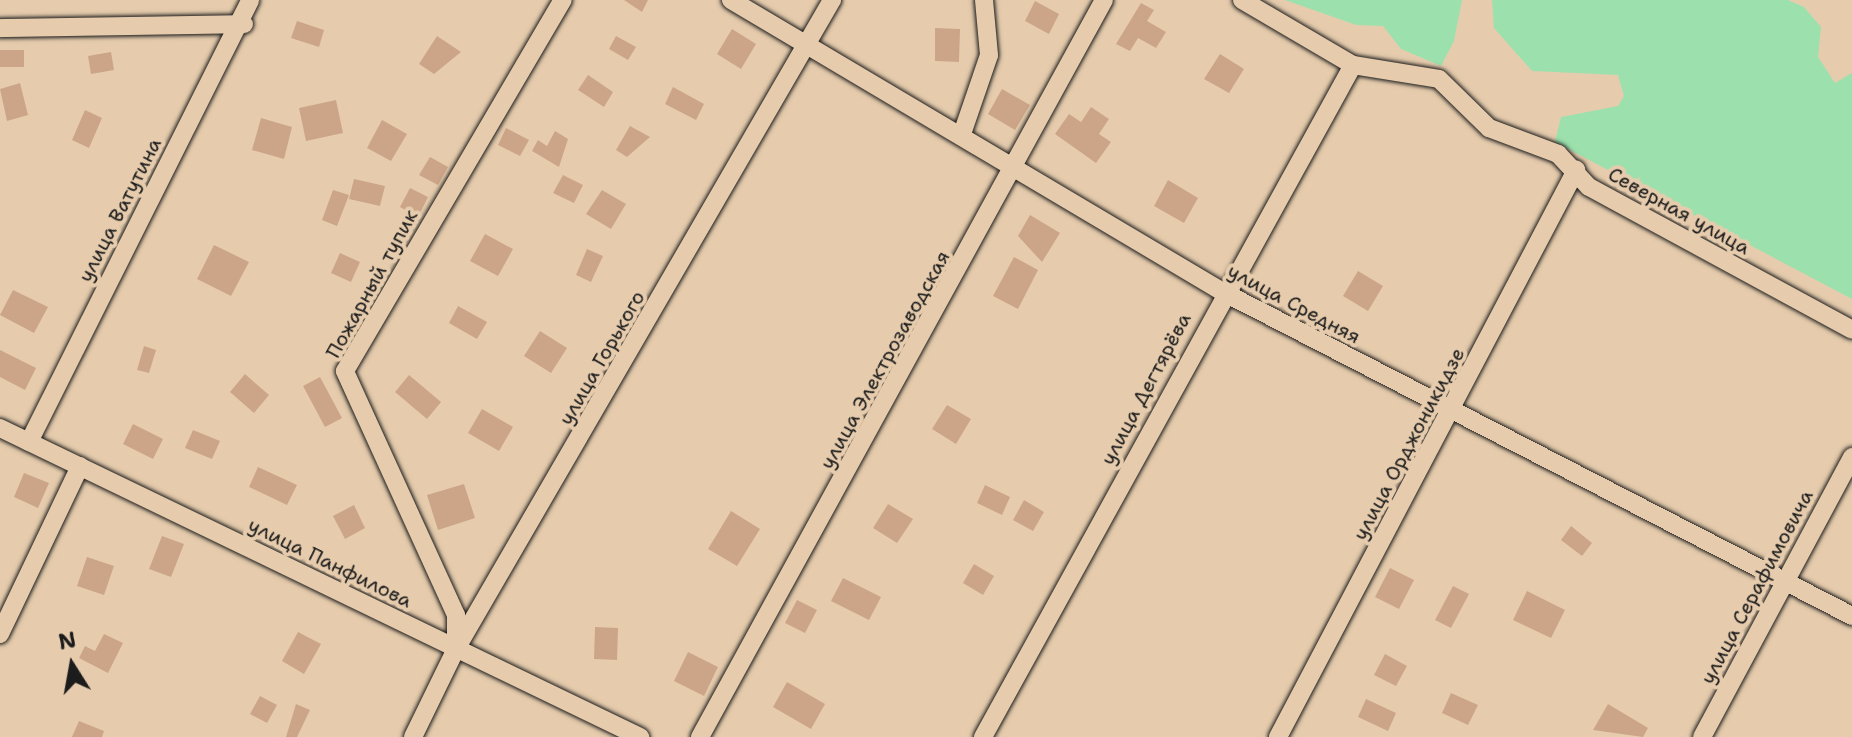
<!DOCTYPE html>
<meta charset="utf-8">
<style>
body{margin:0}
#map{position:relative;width:1852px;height:737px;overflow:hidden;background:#e6ccad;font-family:"Shantell Sans",sans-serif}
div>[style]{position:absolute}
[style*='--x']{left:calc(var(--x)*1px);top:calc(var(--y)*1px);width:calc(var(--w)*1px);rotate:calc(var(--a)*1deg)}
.green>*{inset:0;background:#9ce1ad}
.building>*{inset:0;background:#cca588}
.roads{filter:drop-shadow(0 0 2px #1c1c1c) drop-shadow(0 0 2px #1c1c1c)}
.street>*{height:18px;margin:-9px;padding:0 9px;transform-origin:9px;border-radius:9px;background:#e6ccad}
span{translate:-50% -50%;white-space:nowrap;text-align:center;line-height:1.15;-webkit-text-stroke:8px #e6ccad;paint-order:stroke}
.street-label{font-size:20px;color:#1c1c1c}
.north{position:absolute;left:32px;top:625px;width:80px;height:80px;-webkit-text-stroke:6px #e6ccad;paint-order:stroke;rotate:349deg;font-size:22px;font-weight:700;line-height:32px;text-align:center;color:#1c1c1c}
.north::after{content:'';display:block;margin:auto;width:28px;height:36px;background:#1c1c1c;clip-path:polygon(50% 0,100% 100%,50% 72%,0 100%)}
</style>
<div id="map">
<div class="green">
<div style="clip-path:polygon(1285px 0,1462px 0,1454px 41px,1441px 66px,1401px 49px,1383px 26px,1356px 25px)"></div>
<div style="clip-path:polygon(1492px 0,1788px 0,1804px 7px,1821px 27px,1818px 57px,1835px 83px,1852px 73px,1852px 299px,1555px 142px,1561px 117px,1618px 106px,1624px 96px,1618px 75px,1532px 71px,1494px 28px)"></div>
</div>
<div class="building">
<div style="clip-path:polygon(624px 0,648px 0,642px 12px)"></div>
<div style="clip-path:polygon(1035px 1px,1059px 14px,1049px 34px,1025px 21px)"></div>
<div style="clip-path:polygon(1141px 3px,1154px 10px,1147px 21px,1166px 32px,1156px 48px,1138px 38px,1130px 51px,1116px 44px)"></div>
<div style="clip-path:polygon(297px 21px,324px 30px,319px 47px,291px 38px)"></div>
<div style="clip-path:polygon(935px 28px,960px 29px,959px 62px,935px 61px)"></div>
<div style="clip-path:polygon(732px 29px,756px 44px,741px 69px,717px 54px)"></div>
<div style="clip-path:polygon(437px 36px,461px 52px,434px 74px,419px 64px)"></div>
<div style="clip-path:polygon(616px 36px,636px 47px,628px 60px,609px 49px)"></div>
<div style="clip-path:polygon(0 50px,24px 50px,24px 67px,0 67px)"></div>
<div style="clip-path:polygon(111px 52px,114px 70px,91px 74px,88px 56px)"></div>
<div style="clip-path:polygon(1220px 54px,1244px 69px,1229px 93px,1204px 79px)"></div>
<div style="clip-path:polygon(588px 75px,613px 92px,604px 107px,578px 90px)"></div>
<div style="clip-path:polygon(20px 83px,28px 115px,7px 121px,0 89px)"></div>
<div style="clip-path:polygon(673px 87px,704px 104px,696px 120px,665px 104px)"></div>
<div style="clip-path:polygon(1002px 89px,1030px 105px,1015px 130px,988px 114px)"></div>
<div style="clip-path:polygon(336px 100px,343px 133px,306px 141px,299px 108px)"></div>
<div style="clip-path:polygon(1091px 107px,1109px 119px,1099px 134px,1111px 142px,1096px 163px,1055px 134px,1069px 114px,1081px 122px)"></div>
<div style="clip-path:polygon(85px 110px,102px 118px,89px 148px,72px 140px)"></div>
<div style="clip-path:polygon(261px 118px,292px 127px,284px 159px,252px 150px)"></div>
<div style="clip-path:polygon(382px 120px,407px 134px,391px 161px,367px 148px)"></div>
<div style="clip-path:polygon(630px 126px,650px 137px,627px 157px,616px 150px)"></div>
<div style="clip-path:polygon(506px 128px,529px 140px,520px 156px,498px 145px)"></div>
<div style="clip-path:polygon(555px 131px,568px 139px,559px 167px,532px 151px,538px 140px,547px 146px)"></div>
<div style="clip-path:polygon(430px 157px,448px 167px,438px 185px,419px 175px)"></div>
<div style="clip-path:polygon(563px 175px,583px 185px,574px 203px,553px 193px)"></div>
<div style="clip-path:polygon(354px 179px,385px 186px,380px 206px,349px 199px)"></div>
<div style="clip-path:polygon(1168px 180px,1198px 198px,1184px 223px,1154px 206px)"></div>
<div style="clip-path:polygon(410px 188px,428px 197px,418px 217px,400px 207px)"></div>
<div style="clip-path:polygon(333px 190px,349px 195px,337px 226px,322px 220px)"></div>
<div style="clip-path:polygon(602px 190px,626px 204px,611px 229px,586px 214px)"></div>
<div style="clip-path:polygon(1030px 215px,1060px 233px,1042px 262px,1018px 236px)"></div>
<div style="clip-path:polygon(400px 227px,411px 234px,401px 251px,390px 244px)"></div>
<div style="clip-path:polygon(485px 234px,513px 249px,498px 276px,470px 261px)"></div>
<div style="clip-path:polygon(214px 245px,249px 262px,231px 296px,197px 279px)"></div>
<div style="clip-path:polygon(587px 249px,603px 256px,591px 282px,576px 275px)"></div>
<div style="clip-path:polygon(340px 253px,360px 262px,351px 282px,331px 273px)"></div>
<div style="clip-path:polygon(1014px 257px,1038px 270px,1018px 309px,993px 296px)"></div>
<div style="clip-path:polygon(1358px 271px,1383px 286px,1368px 311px,1343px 296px)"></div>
<div style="clip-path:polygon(13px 290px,48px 307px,34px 333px,0 315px)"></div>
<div style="clip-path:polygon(458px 306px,487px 322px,477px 339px,449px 323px)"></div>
<div style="clip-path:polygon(540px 331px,567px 348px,551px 373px,524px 356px)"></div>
<div style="clip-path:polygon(144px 346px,156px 350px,149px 373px,137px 370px)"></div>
<div style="clip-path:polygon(0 350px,36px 368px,25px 390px,0 377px)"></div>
<div style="clip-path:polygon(245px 374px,269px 395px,254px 413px,230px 392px)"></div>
<div style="clip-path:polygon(409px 375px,441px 402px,427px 419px,395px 392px)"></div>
<div style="clip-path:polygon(320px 377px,342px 418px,325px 427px,303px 386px)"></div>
<div style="clip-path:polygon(947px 405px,971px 419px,956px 444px,932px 429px)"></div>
<div style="clip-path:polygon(482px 409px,513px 427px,499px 451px,468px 433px)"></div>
<div style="clip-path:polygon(133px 424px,163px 439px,153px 459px,123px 444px)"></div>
<div style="clip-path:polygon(193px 430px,220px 441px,212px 459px,185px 448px)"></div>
<div style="clip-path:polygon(258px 467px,297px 485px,287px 505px,249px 487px)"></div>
<div style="clip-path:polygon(24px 473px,49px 483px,38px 508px,14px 497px)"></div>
<div style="clip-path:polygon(464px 484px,475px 518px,438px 530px,427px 495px)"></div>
<div style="clip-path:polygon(985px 485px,1010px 497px,1002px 515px,977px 503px)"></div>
<div style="clip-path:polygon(1024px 500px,1044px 512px,1033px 531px,1013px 520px)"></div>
<div style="clip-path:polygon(888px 504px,913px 519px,897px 543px,873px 528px)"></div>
<div style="clip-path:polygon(354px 505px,365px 528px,345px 539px,333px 516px)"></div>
<div style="clip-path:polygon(731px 511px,760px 529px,737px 566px,708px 549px)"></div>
<div style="clip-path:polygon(1571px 526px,1592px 543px,1582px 556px,1561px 540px)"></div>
<div style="clip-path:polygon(162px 536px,184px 544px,171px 577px,149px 569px)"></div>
<div style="clip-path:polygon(87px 557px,114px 566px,104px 595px,77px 586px)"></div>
<div style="clip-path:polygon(974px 564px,994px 576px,983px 595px,963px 583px)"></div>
<div style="clip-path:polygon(1390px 568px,1414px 580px,1399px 609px,1375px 597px)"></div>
<div style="clip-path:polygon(843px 578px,881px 597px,869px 620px,831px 601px)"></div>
<div style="clip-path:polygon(1453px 586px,1469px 594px,1451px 628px,1435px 620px)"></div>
<div style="clip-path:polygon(1527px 591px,1565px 610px,1551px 638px,1513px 620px)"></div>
<div style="clip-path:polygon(797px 600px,817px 610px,805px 633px,785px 623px)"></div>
<div style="clip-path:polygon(595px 627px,618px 628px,617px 660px,594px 659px)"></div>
<div style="clip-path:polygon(298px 632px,321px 644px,304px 674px,282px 661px)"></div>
<div style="clip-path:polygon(104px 634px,123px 643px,108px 673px,79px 658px,85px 646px,95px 651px)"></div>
<div style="clip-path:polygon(688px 652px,718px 667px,704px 696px,674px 681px)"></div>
<div style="clip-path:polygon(1385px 654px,1407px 666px,1396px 686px,1374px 675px)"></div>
<div style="clip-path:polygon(787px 682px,825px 704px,811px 729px,773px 707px)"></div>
<div style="clip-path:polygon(1451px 693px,1478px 705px,1468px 725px,1442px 713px)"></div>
<div style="clip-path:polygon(260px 696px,277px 705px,267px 723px,250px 714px)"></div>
<div style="clip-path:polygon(1366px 699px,1396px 713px,1388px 731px,1358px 717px)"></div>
<div style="clip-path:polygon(296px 704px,310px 710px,297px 737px,286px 737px)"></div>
<div style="clip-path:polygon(1608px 704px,1648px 728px,1643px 737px,1593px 730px)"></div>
<div style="clip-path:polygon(79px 721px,104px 731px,102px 737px,72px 737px)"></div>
</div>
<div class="roads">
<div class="street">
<div style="--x:731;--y:0;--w:572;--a:30.69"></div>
<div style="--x:1223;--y:292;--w:708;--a:27.25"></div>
<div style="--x:1242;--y:0;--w:129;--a:30.4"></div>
<div style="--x:1353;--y:65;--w:87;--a:9.2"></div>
<div style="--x:1439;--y:79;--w:70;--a:44.4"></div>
<div style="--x:1489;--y:128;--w:74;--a:20.6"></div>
<div style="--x:1558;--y:154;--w:45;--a:46.8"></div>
<div style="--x:1589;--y:187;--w:299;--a:28.5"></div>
<div style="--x:0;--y:28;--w:244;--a:-0.9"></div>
<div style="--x:962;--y:134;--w:83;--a:-71.1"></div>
<div style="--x:989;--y:55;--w:55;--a:-95.2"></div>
<div style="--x:0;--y:428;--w:711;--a:25.77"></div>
<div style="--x:29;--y:442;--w:494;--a:-63.4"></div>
<div style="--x:0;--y:634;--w:186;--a:-64.5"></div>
<div style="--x:456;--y:649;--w:34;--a:-90"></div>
<div style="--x:456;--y:615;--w:268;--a:-114.5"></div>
<div style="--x:345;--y:371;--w:430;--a:-59.6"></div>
<div style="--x:413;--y:737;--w:98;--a:-64"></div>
<div style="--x:456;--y:649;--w:750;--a:-59.91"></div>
<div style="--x:700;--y:737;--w:840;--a:-61.27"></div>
<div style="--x:983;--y:737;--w:767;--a:-61.16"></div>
<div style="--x:1278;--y:737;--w:641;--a:-62.27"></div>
<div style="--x:1702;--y:737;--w:318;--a:-61.8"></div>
</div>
</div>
<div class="street-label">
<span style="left:120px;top:210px;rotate:-63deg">улица Ватутина</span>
<span style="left:1679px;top:211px;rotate:29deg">Северная улица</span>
<span style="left:372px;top:284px;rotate:-61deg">Пожарный тупик</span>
<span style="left:1294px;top:304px;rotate:28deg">улица Средняя</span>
<span style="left:602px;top:358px;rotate:-60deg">улица Горького</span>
<span style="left:885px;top:360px;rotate:-61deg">улица Электрозаводская</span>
<span style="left:1146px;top:389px;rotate:-62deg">улица Дегтярёва</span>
<span style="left:1409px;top:444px;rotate:-62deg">улица Орджоникидзе</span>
<span style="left:330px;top:563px;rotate:26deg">улица Панфилова</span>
<span style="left:1757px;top:587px;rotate:-62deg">улица Серафимовича</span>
</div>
<div class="north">N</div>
</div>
